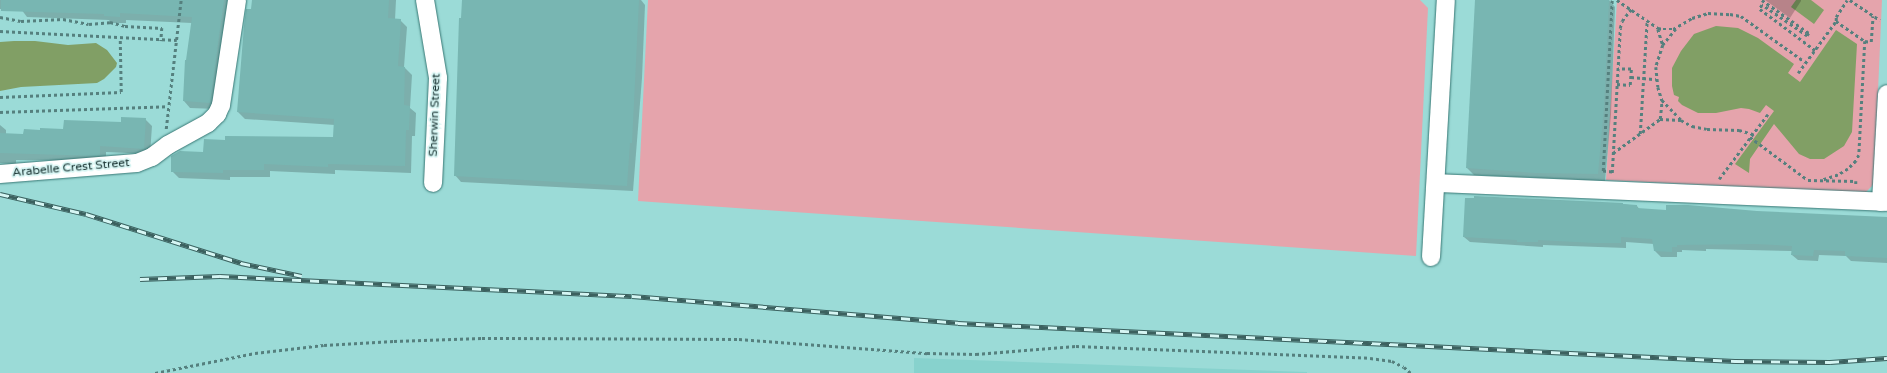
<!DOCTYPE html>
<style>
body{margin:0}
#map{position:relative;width:1887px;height:373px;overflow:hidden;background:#9bdbd7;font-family:"Varela Round",sans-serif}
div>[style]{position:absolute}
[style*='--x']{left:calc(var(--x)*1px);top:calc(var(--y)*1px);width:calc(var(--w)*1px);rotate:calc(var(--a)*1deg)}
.built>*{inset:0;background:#87d2cd}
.green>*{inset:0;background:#e5a4ac}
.water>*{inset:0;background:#819f65}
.shadow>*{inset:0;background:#0003}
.building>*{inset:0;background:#78b6b2}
.path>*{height:2.5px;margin-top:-1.25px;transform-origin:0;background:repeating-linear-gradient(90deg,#55807e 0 3px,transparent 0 6px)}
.roads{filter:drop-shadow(0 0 1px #387774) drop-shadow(0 0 1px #387774)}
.street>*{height:18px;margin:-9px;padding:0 9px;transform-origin:9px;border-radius:9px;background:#fff}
.rail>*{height:4.5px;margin-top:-2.25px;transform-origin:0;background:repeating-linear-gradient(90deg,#d6f5f3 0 9px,#3c615f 0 18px);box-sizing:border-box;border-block:1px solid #3c615f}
span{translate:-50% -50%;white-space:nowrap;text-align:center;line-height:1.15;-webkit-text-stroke:3.5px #d6f5f3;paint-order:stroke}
.street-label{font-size:12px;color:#183231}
</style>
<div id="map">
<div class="built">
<div style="clip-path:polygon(914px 358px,1307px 372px,1307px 373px,914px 373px)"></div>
</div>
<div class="green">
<div style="clip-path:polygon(648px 0,1420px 0,1428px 8px,1416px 256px,638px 201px)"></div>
<div style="clip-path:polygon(1617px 0,1882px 0,1874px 182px,1872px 186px,1866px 192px,1861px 193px,1606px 180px)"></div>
</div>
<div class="water">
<div style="clip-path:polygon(1796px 0,1811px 0,1824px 10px,1814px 24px,1791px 7px)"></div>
<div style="clip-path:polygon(1716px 26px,1738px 28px,1758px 38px,1794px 64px,1788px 73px,1800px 82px,1836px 30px,1857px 44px,1852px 132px,1844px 146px,1824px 159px,1810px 159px,1799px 154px,1774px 124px,1750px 159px,1749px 173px,1735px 164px,1774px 111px,1766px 105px,1760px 113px,1749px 109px,1741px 108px,1716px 113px,1698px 113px,1682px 105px,1678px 101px,1679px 97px,1674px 95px,1672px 86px,1672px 68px,1681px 51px,1694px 34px)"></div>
<div style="clip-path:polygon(14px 41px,35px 41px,68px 45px,96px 43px,107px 50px,117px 63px,116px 67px,104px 79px,97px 83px,21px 87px,0 91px,0 42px)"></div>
</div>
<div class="shadow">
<div style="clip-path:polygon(0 0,231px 0,217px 109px,190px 108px,184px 101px,192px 23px,126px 20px,126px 23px,111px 23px,109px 20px,27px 17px,21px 9px,0 9px)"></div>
<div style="clip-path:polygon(253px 0,396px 0,395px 20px,400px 20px,407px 27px,404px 67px,412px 75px,410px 108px,416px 113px,415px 136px,412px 136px,411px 173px,335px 170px,335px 174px,270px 171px,270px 177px,230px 177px,230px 180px,179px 178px,172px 171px,226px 141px,334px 138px,335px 125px,245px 119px,238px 112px)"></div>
<div style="clip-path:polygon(463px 0,641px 0,645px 5px,642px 78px,633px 191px,461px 182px,455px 175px)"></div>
<div style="clip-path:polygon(1476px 0,1609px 0,1615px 7px,1611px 114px,1605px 181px,1474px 175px,1467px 168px)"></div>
<div style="clip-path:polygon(1765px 0,1801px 0,1801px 1px,1790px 18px)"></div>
<div style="clip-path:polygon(145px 119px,152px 126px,150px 154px,106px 152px,106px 161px,16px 160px,16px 164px,0 163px,0 125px,6px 130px,6px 134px,24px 135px,25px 130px,64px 130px)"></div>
<div style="clip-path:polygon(1475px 197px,1622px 204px,1637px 206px,1640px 210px,1756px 212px,1887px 218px,1887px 263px,1851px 261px,1846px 256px,1819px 255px,1818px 261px,1798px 260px,1792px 255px,1792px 251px,1706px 249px,1706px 251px,1682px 250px,1682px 252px,1677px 252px,1677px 257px,1661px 257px,1655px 251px,1654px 244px,1626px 242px,1626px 248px,1543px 245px,1543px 247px,1470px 242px,1464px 237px)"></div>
</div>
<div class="building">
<div style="clip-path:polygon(1px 0,224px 0,210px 103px,183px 101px,185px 60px,186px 60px,192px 17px,120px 13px,120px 17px,104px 16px,104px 14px,1px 11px)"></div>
<div style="clip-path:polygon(252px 0,389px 0,388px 18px,401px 19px,398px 66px,405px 67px,404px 105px,410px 106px,409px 130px,406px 130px,405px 166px,328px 164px,328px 167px,264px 164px,264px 170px,223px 170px,223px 173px,171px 172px,171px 156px,180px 151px,203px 152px,204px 139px,225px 140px,225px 136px,333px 137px,334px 119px,237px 112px,244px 26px,246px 9px,251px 9px)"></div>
<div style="clip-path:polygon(462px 0,639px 0,632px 143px,630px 143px,627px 186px,454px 176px,459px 18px,461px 18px)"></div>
<div style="clip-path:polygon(1475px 0,1609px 0,1604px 107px,1598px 174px,1536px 173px,1466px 168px)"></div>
<div style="clip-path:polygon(121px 117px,146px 118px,144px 149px,100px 146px,100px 155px,97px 156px,0 153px,0 133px,23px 134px,24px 129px,40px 130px,40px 128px,63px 129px,64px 120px,121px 122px)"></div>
<div style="clip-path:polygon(1474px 196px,1623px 203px,1623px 204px,1637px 205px,1637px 208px,1666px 210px,1666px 205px,1688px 205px,1757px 211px,1887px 217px,1887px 258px,1845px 256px,1845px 251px,1814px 250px,1813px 256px,1791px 255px,1792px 246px,1755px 244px,1677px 245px,1677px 247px,1672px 247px,1672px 252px,1654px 251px,1652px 239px,1621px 237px,1621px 243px,1595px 243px,1538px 240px,1538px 242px,1517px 242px,1517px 240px,1463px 237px,1465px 198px,1474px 198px)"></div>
</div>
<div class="path">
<div style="--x:1617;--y:0;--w:50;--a:34.3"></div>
<div style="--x:1658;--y:28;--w:5;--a:11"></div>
<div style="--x:1663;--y:29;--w:10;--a:0"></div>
<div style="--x:1673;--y:29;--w:22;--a:-30"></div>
<div style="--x:1692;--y:18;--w:17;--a:-17"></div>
<div style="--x:1708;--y:13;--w:22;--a:3"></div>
<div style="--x:1730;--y:14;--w:11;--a:10"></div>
<div style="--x:1741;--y:16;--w:79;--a:35.7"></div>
<div style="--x:1762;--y:0;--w:57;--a:35.1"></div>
<div style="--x:1809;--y:33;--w:4;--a:124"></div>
<div style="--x:1807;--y:36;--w:55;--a:-145.4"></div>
<div style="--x:1762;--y:5;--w:4;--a:117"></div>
<div style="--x:1760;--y:9;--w:69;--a:36.7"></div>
<div style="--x:1850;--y:0;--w:36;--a:34"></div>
<div style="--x:0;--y:17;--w:21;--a:11"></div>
<div style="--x:21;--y:21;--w:42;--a:-2.7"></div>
<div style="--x:63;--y:19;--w:26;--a:11"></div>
<div style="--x:89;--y:24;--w:21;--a:-5"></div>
<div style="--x:110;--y:22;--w:16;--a:15"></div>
<div style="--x:125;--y:26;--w:37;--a:3"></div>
<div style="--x:162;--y:28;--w:13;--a:94"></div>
<div style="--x:1836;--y:21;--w:4;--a:-90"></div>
<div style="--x:1836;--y:17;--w:20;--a:-57"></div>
<div style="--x:1658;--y:29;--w:17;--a:73"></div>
<div style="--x:1676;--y:29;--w:21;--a:129"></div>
<div style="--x:1663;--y:45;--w:23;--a:108"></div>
<div style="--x:1656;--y:67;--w:20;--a:84"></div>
<div style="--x:1658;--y:87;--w:14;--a:73"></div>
<div style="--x:1662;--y:100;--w:28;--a:46"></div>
<div style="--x:1681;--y:120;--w:13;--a:29"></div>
<div style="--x:1692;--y:126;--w:15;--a:11"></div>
<div style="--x:1707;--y:129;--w:32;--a:2"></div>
<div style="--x:1739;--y:130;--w:15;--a:16"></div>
<div style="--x:0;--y:31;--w:177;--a:2.9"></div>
<div style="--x:1865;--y:41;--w:6;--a:9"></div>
<div style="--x:1871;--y:42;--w:26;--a:-86"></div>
<div style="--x:1798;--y:73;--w:64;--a:-53.8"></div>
<div style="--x:1836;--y:21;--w:35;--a:35"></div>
<div style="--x:1865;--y:41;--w:114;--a:93"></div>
<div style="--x:1859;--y:155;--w:7;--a:117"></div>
<div style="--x:1856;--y:161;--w:11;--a:135"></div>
<div style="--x:1848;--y:169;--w:12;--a:149"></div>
<div style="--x:1838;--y:175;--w:16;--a:162"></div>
<div style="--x:1631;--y:77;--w:25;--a:5"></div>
<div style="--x:1617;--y:84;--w:13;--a:4"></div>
<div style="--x:1630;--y:85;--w:16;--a:-86"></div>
<div style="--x:1631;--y:69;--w:13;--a:180"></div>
<div style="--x:0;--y:97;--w:121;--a:-2.4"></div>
<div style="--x:121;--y:92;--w:54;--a:-91.1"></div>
<div style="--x:0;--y:112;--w:168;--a:-2"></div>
<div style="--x:1660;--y:119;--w:19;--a:-84"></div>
<div style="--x:166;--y:129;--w:130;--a:-83.4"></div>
<div style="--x:1640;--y:134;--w:113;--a:-86.5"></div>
<div style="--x:1750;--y:137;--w:72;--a:36.6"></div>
<div style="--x:1808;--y:180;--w:48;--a:1.2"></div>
<div style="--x:1856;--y:181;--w:4;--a:90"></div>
<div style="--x:1613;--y:153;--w:58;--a:-35.9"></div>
<div style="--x:1660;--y:119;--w:21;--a:3"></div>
<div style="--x:1612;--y:172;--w:9;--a:-174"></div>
<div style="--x:1603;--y:171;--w:171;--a:-87"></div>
<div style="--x:1612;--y:173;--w:145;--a:-86.8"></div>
<div style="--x:1620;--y:28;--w:7;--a:-74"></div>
<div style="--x:1622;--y:21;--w:15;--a:-53"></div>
<div style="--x:1719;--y:179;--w:81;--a:-53"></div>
<div style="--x:155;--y:373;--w:102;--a:-11.3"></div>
<div style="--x:255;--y:353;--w:69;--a:-6.6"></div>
<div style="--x:324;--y:345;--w:70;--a:-3.3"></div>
<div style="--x:394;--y:341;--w:88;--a:-2"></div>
<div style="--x:482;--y:338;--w:257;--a:0.2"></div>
<div style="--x:739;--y:339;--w:189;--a:4.3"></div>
<div style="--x:927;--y:353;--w:49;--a:1.2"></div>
<div style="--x:976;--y:354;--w:100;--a:-4.6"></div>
<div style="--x:1076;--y:346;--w:294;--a:2.3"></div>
<div style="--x:1370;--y:358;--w:22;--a:8"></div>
<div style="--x:1392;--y:361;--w:13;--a:27"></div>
<div style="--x:1404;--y:367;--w:9;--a:41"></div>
</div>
<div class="roads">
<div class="street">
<div style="--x:425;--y:0;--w:79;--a:80.5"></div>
<div style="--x:438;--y:78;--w:105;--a:92.7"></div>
<div style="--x:0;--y:174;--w:137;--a:-4.6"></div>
<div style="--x:137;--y:163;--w:16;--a:-22"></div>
<div style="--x:152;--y:157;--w:20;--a:-37"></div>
<div style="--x:168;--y:145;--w:46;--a:-28.8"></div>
<div style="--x:208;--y:123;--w:13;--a:-45"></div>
<div style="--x:217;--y:114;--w:10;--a:-66"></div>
<div style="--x:221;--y:105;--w:106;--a:-81.3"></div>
<div style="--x:1436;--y:183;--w:451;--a:2.4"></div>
<div style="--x:1881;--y:202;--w:108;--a:-86.8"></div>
<div style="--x:1431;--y:257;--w:257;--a:-86.7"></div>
</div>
</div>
<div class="rail">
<div style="--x:0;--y:194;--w:88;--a:13.1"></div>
<div style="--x:86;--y:214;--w:163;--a:17.5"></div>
<div style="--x:241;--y:263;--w:62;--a:12"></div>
<div style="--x:140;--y:279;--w:80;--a:-2.1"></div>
<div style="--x:220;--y:276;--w:412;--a:2.8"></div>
<div style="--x:632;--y:296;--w:327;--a:4.7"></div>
<div style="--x:958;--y:323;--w:778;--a:2.8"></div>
<div style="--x:1735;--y:361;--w:95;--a:0.6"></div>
<div style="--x:1830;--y:362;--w:57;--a:-4"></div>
</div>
<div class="street-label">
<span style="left:435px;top:115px;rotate:-88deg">Sherwin Street</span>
<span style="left:71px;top:168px;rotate:-5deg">Arabelle Crest Street</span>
</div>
</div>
